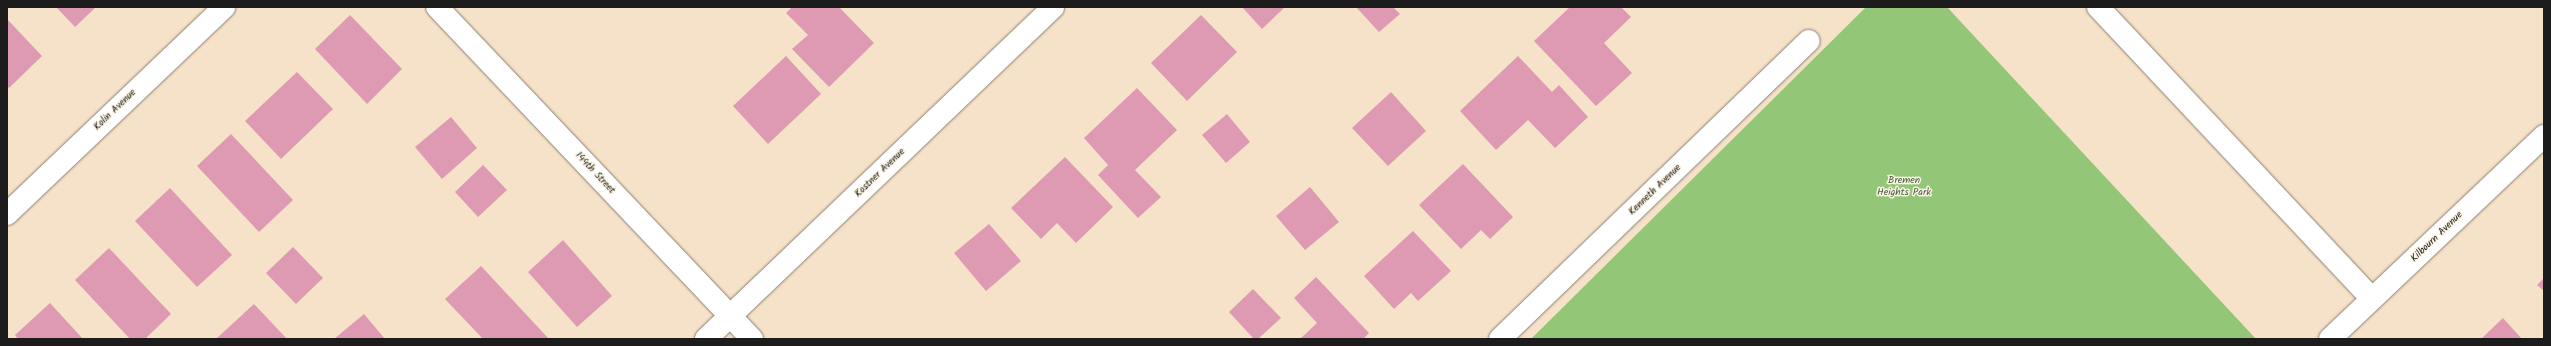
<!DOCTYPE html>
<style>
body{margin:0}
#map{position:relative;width:2551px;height:346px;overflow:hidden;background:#f6e2c9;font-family:Kalam,sans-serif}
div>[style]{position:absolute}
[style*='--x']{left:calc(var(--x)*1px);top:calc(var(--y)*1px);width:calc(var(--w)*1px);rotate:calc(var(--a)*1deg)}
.green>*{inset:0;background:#93c677}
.building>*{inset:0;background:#de9ab2}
.roads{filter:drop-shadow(0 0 1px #897f72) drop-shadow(0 0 1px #897f72)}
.minor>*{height:22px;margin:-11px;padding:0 11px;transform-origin:11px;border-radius:11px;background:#fff}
span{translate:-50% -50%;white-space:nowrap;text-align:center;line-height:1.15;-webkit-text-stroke:3px #fcf5e5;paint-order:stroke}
.street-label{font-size:10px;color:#1c1c1c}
.park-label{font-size:10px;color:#46583c}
.frame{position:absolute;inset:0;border:8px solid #1c1c1c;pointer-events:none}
</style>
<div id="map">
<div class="green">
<div style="clip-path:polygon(1866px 7px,1947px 7px,2256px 339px,1531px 339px)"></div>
</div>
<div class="building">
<div style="clip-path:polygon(56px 7px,96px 7px,75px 27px)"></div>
<div style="clip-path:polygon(792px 7px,839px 7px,874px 43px,829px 87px,792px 49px,808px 35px,786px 13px)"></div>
<div style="clip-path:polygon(1242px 7px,1285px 7px,1262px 29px)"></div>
<div style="clip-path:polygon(1356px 7px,1393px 7px,1400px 14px,1379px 32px)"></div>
<div style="clip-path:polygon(1570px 7px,1621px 7px,1631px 17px,1604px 43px,1632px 73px,1596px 106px,1534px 41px)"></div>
<div style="clip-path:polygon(350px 15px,402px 69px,367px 104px,315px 49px)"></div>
<div style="clip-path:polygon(1201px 15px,1237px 52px,1187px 101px,1151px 63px)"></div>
<div style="clip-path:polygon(7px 19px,42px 56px,9px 88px,7px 86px)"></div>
<div style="clip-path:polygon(786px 56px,821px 94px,768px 144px,733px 106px)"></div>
<div style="clip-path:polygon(1518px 56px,1552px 92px,1559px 85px,1588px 117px,1555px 148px,1528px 120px,1496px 150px,1460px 111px)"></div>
<div style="clip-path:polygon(297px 72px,333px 109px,281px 159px,245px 121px)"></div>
<div style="clip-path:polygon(1137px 88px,1177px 130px,1135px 170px,1161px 197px,1138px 218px,1098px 175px,1108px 165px,1084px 138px)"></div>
<div style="clip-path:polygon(1391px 92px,1426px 131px,1388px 166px,1352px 128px)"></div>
<div style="clip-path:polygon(1227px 114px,1250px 142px,1226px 163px,1202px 135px)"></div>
<div style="clip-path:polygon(451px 117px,477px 148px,442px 179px,415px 147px)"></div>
<div style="clip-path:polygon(231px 134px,293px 200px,259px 232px,197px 166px)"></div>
<div style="clip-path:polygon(1065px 157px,1113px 207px,1076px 243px,1057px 223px,1041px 239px,1011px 208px)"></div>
<div style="clip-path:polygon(1463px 164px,1513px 217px,1490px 239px,1481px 230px,1461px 249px,1419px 205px)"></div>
<div style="clip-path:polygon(483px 165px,507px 190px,478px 217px,455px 192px)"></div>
<div style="clip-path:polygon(1310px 187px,1339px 222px,1305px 250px,1276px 216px)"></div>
<div style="clip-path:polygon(170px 188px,232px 255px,197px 287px,135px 221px)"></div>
<div style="clip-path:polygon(989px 224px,1021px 261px,986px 291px,954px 253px)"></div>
<div style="clip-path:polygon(1413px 231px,1451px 271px,1418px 301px,1411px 293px,1394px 309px,1364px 276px)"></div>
<div style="clip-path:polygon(563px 240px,612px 296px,577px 327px,528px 272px)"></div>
<div style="clip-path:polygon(293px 247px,323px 278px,296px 304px,266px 273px)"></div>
<div style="clip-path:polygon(109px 248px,171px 314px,145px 339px,130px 339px,75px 280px)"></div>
<div style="clip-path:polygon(481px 266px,549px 339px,483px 339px,445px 299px)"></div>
<div style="clip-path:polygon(1316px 277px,1369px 333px,1363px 339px,1300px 339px,1317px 323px,1294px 298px)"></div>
<div style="clip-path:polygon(2544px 278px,2544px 291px,2537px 285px)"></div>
<div style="clip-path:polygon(1253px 289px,1281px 318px,1258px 339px,1254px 339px,1229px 312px)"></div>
<div style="clip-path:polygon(50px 303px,83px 339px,18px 339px,15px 335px)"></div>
<div style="clip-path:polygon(254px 304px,287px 339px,216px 339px)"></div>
<div style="clip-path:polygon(364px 314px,385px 339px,334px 339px)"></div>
<div style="clip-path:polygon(2503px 318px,2522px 339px,2481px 339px)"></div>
</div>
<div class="roads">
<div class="minor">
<div style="--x:437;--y:7;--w:458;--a:46.5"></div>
<div style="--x:2098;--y:7;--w:400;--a:46.8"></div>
<div style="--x:7;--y:214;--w:300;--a:-43.6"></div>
<div style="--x:706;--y:339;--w:480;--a:-43.7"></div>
<div style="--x:1500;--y:339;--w:429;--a:-44"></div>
<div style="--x:2330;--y:339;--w:295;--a:-43.5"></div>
</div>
</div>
<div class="street-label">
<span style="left:115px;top:110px;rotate:-44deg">Kolin Avenue</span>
<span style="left:595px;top:173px;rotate:47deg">144th Street</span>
<span style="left:880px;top:173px;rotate:-44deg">Kostner Avenue</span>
<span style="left:1655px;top:190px;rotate:-44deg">Kenneth Avenue</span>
<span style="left:2437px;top:237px;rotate:-44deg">Kilbourn Avenue</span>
</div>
<div class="park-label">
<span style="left:1904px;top:186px">Bremen<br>Heights Park</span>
</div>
<div class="frame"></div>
</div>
